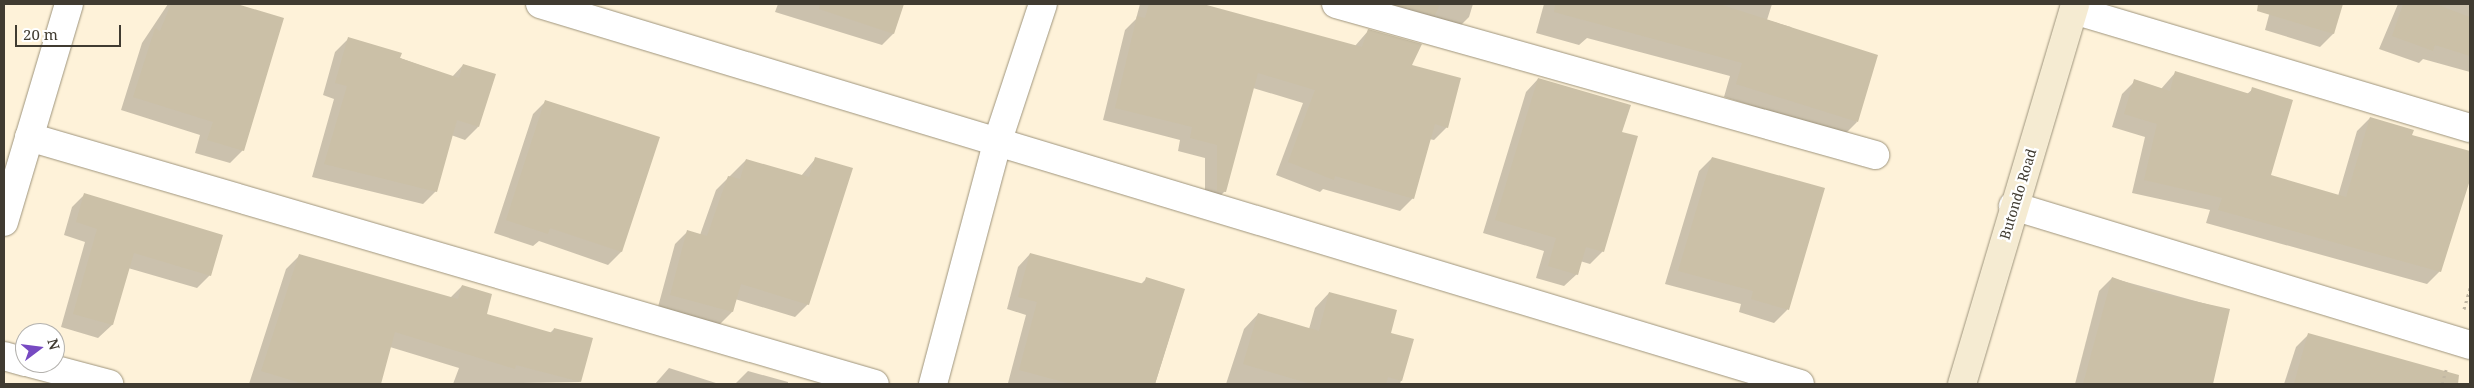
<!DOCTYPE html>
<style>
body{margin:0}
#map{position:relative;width:2474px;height:388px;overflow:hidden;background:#fef2d9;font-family:"Noto Serif",serif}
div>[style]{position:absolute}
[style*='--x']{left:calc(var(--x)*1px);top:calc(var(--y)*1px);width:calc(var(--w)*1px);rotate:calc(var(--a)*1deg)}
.shadow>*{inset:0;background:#0003}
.building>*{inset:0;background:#cbc0a7}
.path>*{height:3px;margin-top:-1.5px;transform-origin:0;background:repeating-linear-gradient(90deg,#c0b6a2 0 2.5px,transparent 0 6.5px)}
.roads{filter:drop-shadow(0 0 1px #9e947c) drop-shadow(0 0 1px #9e947c)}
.street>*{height:28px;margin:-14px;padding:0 14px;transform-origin:14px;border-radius:14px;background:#fff}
.secondary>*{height:28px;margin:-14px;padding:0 14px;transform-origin:14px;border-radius:14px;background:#f5ebd2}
span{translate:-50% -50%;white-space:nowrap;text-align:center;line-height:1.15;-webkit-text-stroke:4.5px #fff;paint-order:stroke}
.street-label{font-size:14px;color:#403b31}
.frame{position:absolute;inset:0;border:5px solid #403b31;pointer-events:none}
.north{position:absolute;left:15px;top:323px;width:50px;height:50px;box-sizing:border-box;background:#fff;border:1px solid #b3b1ad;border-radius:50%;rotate:75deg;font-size:14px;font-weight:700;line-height:20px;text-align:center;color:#403b31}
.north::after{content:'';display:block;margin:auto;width:18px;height:22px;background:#774ac2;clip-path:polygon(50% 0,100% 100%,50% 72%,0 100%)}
.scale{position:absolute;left:15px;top:25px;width:106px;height:22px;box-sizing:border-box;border:2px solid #403b31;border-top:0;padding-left:6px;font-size:15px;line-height:18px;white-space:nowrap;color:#403b31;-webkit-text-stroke:4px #fff;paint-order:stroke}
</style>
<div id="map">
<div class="shadow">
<div style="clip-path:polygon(168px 4px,229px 4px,282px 19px,243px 150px,230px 163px,195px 153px,200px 135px,121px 110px,142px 43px)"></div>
<div style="clip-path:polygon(778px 4px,903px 4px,893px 34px,882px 45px,775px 12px)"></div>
<div style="clip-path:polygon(1140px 4px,1198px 4px,1355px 46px,1368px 31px,1410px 66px,1447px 127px,1434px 140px,1429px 139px,1413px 198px,1400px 211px,1323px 189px,1320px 192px,1276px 175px,1303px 103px,1253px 88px,1225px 191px,1212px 204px,1205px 203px,1205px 158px,1178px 151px,1180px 140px,1103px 120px,1125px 30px,1136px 19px)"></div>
<div style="clip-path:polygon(1371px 4px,1473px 4px,1469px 17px,1459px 27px)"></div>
<div style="clip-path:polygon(1544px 4px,1772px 4px,1767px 20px,1791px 27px,1857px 122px,1844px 135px,1724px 97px,1730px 76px,1587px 38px,1579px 45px,1536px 33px)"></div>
<div style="clip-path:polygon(2272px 4px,2342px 4px,2333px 34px,2320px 47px,2265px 30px)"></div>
<div style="clip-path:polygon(2398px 4px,2470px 4px,2470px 72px,2423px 59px,2419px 63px,2379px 49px)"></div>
<div style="clip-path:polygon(348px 39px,452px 77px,463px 65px,478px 127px,465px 140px,451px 135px,436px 191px,423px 204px,312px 177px,334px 99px,323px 95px,335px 52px)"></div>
<div style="clip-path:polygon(2175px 73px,2247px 94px,2253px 89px,2269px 176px,2338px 196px,2357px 131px,2370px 118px,2411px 136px,2470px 152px,2470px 173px,2440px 271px,2427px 284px,2206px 223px,2210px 210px,2132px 193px,2145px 137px,2112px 127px,2122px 94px,2135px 81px,2161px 89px)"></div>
<div style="clip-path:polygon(1538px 79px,1621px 132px,1603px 251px,1590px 264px,1580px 261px,1577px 274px,1564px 286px,1536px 278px,1544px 251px,1483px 233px,1526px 92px)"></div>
<div style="clip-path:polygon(546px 101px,658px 138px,621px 252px,608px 265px,539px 241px,533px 246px,494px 233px,533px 114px)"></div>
<div style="clip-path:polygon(816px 158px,808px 304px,795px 317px,735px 299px,732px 312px,719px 325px,658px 307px,675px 244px,688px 231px,700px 235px,716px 190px,746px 160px,801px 176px)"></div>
<div style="clip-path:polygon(1712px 158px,1824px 189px,1787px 310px,1774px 323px,1739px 312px,1741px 304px,1665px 284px,1699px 171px)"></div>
<div style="clip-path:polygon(85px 194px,210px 275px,197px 288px,128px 268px,112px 325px,98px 338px,61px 327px,85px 242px,64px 235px,72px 207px)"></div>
<div style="clip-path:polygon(1030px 254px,1141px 284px,1146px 279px,1184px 290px,1155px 384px,1008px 383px,1026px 315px,1007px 309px,1018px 267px)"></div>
<div style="clip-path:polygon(299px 256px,450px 298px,462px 286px,485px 315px,550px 333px,554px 329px,580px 382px,453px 384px,459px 368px,390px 347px,380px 384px,249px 384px,286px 269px)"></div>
<div style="clip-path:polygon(2112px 278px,2228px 310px,2212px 384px,2075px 384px,2099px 291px)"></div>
<div style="clip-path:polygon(1329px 293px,1389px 333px,1412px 340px,1400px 384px,1226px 384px,1244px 329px,1258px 314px,1309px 329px,1315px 308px)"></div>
<div style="clip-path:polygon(2309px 334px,2412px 364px,2407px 384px,2284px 384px,2296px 347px)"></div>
<div style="clip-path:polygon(669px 368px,719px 384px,655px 384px)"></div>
<div style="clip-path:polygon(748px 371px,788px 382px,788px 384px,735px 384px)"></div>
</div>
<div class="building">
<div style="clip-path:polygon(171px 4px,237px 4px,284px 18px,244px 151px,207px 140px,213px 122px,133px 97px,155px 28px,160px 31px)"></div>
<div style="clip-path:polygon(820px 4px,904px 4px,894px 34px,819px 9px)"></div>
<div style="clip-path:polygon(1149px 4px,1203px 4px,1362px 47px,1368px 29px,1422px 44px,1412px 65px,1461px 78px,1448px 128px,1435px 124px,1414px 199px,1335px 176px,1334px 180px,1288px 162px,1315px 90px,1258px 73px,1226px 192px,1217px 191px,1217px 145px,1190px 138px,1192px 127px,1115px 108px,1137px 16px,1145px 18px)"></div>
<div style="clip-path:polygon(1393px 4px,1440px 4px,1435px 15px)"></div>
<div style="clip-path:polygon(1555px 4px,1719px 4px,1878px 55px,1858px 122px,1736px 84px,1742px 63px,1554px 12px)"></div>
<div style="clip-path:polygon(2258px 4px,2343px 4px,2334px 34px,2257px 11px)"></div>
<div style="clip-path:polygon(2403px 4px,2435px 4px,2470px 17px,2470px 56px,2435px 45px,2433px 51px,2392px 36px)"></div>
<div style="clip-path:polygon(348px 37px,402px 53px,400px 58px,459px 78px,463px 64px,496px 74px,479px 127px,457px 120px,437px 192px,324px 164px,347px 86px,335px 83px)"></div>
<div style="clip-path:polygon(2175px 71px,2250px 94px,2252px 87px,2293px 100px,2271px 175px,2346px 197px,2370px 117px,2414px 130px,2412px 135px,2470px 151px,2470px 180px,2441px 272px,2218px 210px,2222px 198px,2144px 180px,2157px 124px,2124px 114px,2134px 79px,2170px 91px)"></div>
<div style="clip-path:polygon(1538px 78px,1631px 105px,1622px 132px,1638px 136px,1604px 252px,1586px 247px,1578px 275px,1548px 266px,1556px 238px,1495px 220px)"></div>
<div style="clip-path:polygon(545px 100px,660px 137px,622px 252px,550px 228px,548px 234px,506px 220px)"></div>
<div style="clip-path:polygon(815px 157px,853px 168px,809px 305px,741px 284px,733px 312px,670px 295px,687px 230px,707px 236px,728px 176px,740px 179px,746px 159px,809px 177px)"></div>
<div style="clip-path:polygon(1712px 157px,1825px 188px,1789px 310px,1751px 299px,1753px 291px,1678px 271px)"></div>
<div style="clip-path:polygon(84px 193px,223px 235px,211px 276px,134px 253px,113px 325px,73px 314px,97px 229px,76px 222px)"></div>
<div style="clip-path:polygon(1030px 253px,1144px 284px,1146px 277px,1185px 289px,1155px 384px,1071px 384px,1019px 370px,1037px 302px,1018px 297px)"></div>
<div style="clip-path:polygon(299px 254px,458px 299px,462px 285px,492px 294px,487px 314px,553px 333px,554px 328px,593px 338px,581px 382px,516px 365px,515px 369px,395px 332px,381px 384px,304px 384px,261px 371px)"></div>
<div style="clip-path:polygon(2112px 277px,2153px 292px,2230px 309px,2213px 384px,2083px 384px)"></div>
<div style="clip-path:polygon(1329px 292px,1397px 310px,1391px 333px,1414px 339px,1402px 381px,1388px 377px,1386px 384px,1311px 384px,1243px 364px,1258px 313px,1319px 331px)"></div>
<div style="clip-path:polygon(2308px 333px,2459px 375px,2458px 384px,2294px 384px)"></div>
</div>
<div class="path">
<div style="--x:2464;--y:309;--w:22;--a:-74"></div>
<div style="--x:2442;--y:384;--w:15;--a:-74"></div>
</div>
<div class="roads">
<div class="street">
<div style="--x:540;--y:4;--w:1316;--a:16.78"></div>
<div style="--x:1336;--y:4;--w:560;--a:15.65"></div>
<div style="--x:2074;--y:10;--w:413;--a:16.6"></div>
<div style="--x:29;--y:137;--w:881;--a:16.28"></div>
<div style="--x:2013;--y:206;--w:478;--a:16.9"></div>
<div style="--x:4;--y:222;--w:227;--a:-73.4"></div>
<div style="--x:4;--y:356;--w:22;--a:16"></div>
<div style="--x:30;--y:363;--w:82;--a:14.9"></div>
<div style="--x:933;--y:384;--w:249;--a:-75.1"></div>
<div style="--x:997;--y:143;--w:146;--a:-71.7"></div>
</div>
<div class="secondary">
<div style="--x:1962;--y:384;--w:396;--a:-73.4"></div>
</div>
</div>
<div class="street-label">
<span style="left:2018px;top:194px;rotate:-73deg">Butondo Road</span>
</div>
<div class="frame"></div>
<div class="north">N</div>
<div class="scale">20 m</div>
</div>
